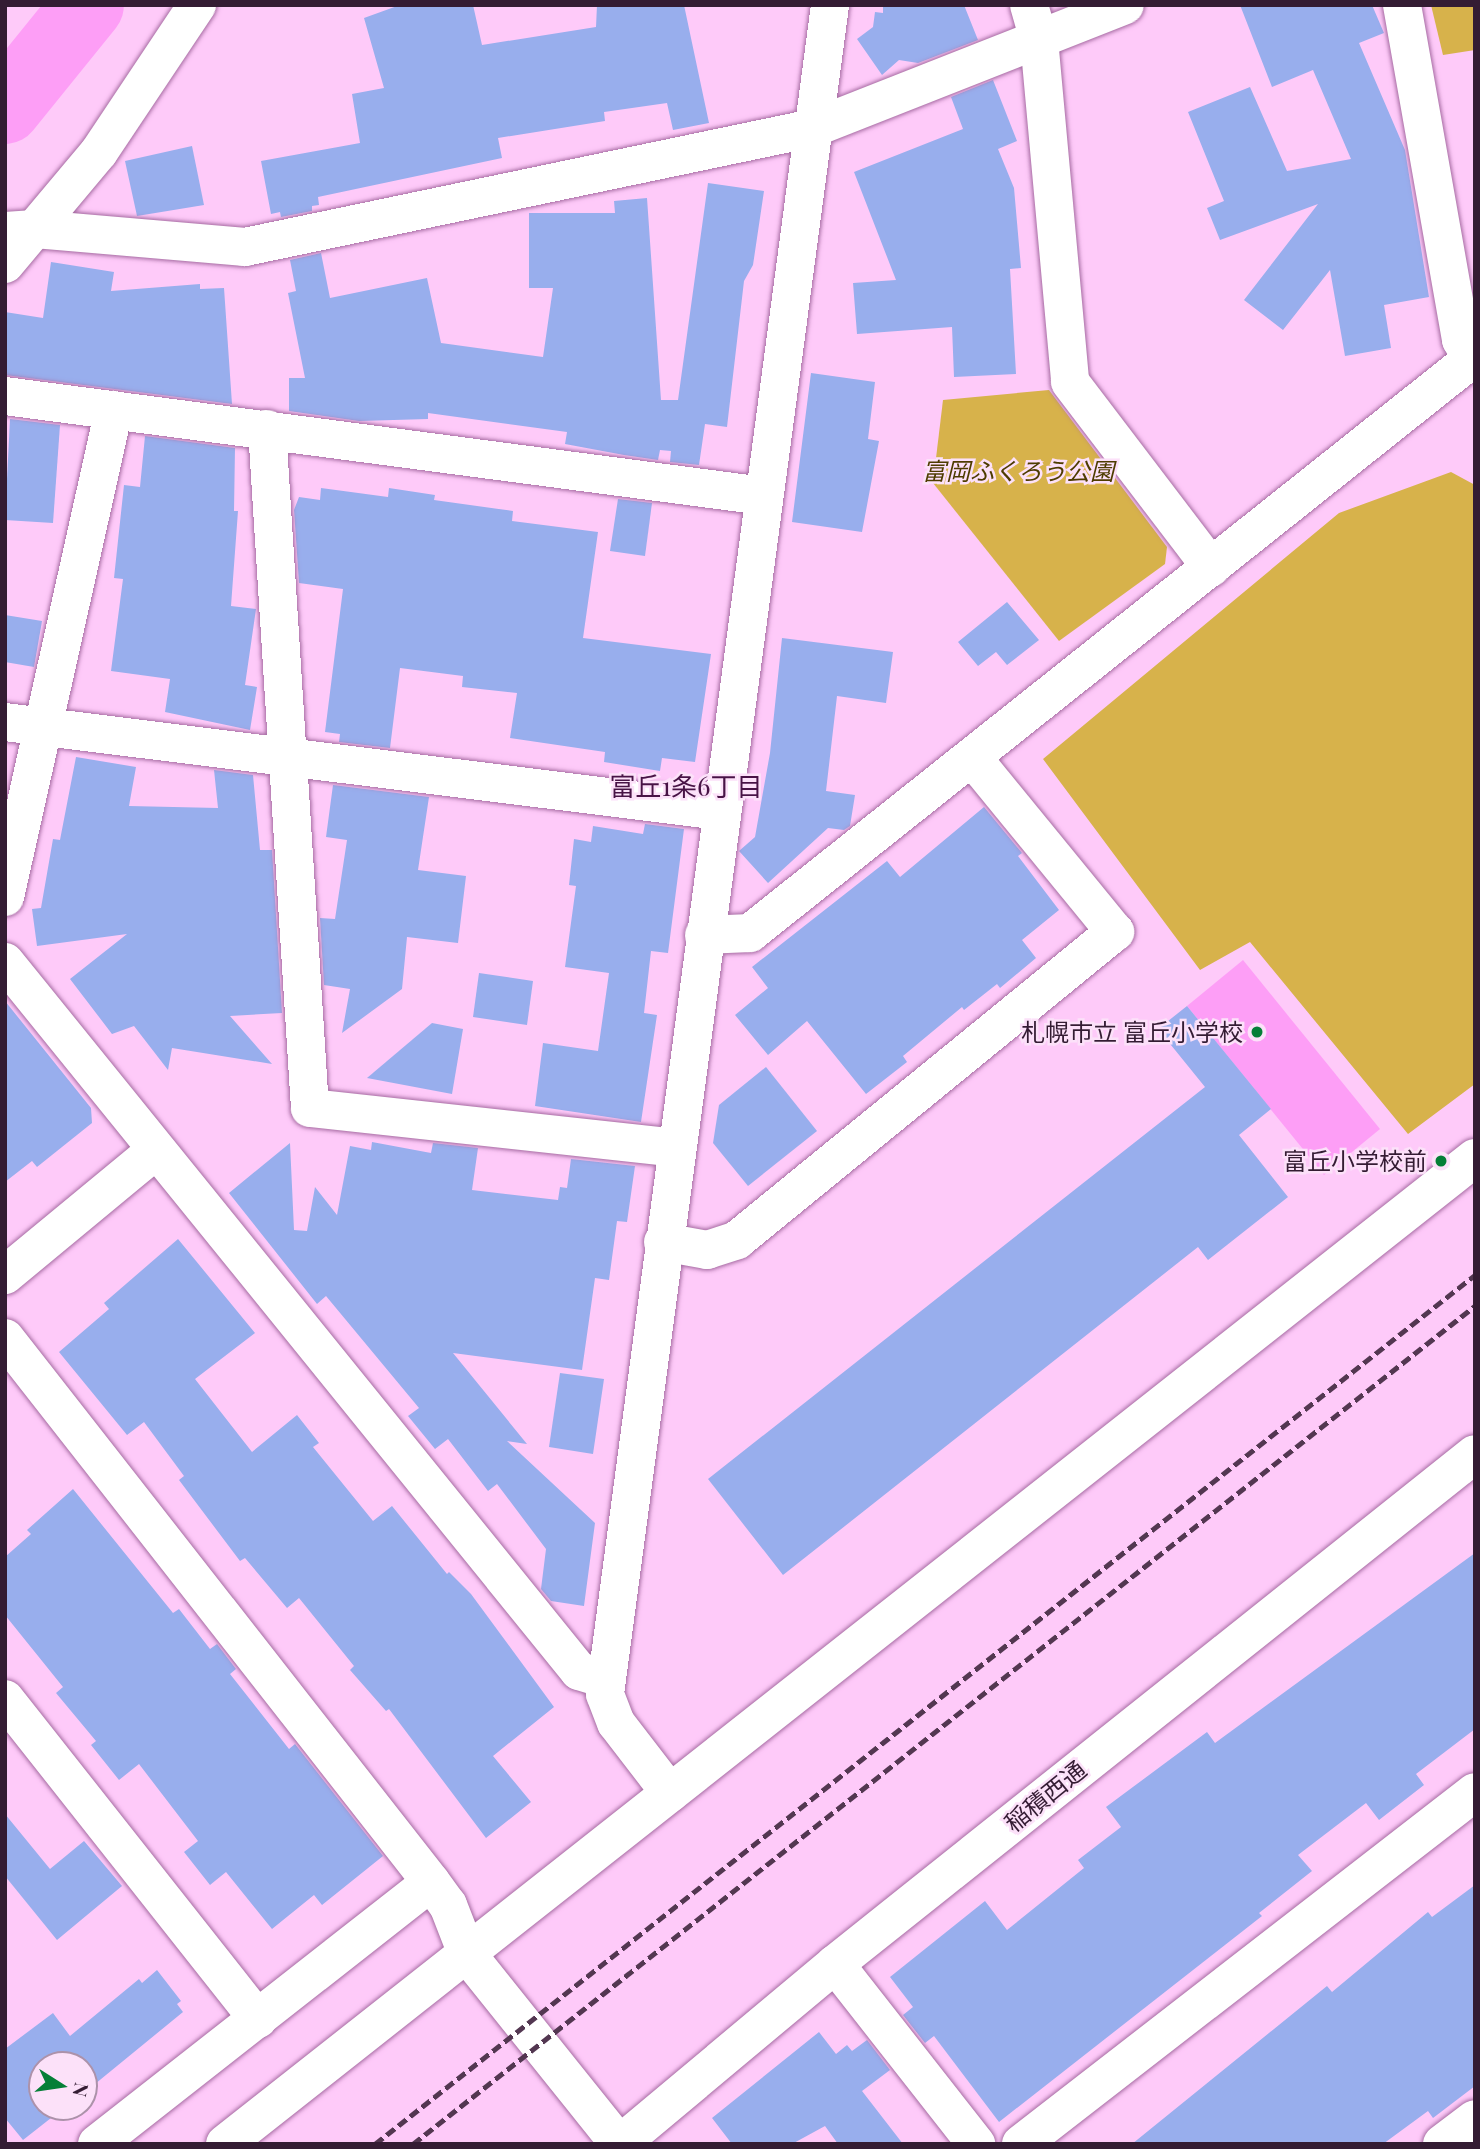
<!DOCTYPE html>
<meta charset="utf-8">
<style>
body{margin:0}
#map{position:relative;width:1480px;height:2149px;overflow:hidden;background:#fecaf9;font-family:"Playfair Display","Noto Sans JP",serif}
div>[style]{position:absolute}
[style*='--x']{left:calc(var(--x)*1px);top:calc(var(--y)*1px);width:calc(var(--w)*1px);rotate:calc(var(--a)*1deg)}
.green>*{inset:0;background:#d7b24b}
.water>*{inset:0;background:#fd9ef6}
.river>*{height:72px;margin:-36px;padding:0 36px;transform-origin:36px;border-radius:36px;background:#fd9ef6}
.building>*{inset:0;background:#98aeed}
.roads{filter:drop-shadow(0 0 2px #a66ba2) drop-shadow(0 0 2px #a66ba2)}
.minor>*{height:38px;margin:-19px;padding:0 19px;transform-origin:19px;border-radius:19px;background:#fff}
.rail>*{height:5px;margin-top:-2.5px;transform-origin:0;background:repeating-linear-gradient(90deg,#533751 0 10px,transparent 0 15px)}
.dots>*{width:19px;height:19px;translate:-50% -50%;box-sizing:border-box;border:4px solid #fce1f9;border-radius:50%}
span{translate:-50% -50%;white-space:nowrap;text-align:center;line-height:1.15;-webkit-text-stroke:5px #fce1f9;paint-order:stroke}
.park-label{font-size:24px;color:#4e3c00;font-style:italic}
.poi-label{font-size:24px;color:#341c33}
.right{translate:-100% -50%;text-align:right}
.street-label{font-size:24px;color:#341c33}
.neighbourhood-label{font-size:26px;color:#481346}
.frame{position:absolute;inset:0;border:7px solid #341c33;pointer-events:none}
.north{position:absolute;left:28px;top:2051px;width:70px;height:70px;box-sizing:border-box;background:#fce1f9;border:2px solid #ac92aa;border-radius:50%;rotate:102deg;font-size:19px;font-weight:700;line-height:28px;text-align:center;color:#341c33}
.north::after{content:'';display:block;margin:auto;width:24px;height:32px;background:#057f37;clip-path:polygon(50% 0,100% 100%,50% 72%,0 100%)}
</style>
<div id="map">
<div class="green">
<div style="clip-path:polygon(1431px 5px,1475px 5px,1475px 50px,1443px 55px)"></div>
<div style="clip-path:polygon(1049px 390px,1167px 547px,1165px 564px,1059px 641px,933px 483px,943px 400px)"></div>
<div style="clip-path:polygon(1451px 472px,1475px 485px,1475px 1084px,1408px 1134px,1250px 942px,1200px 970px,1043px 759px,1339px 513px)"></div>
</div>
<div class="water">
<div style="clip-path:polygon(1243px 960px,1380px 1129px,1324px 1175px,1187px 1006px)"></div>
</div>
<div class="river">
<div style="--x:5;--y:108;--w:132;--a:-51.1"></div>
</div>
<div class="building">
<div style="clip-path:polygon(400px 5px,473px 5px,482px 45px,596px 27px,597px 5px,684px 5px,709px 123px,673px 130px,667px 103px,604px 112px,605px 121px,498px 138px,502px 158px,318px 197px,319px 205px,312px 206px,312px 211px,281px 217px,280px 212px,271px 214px,261px 161px,360px 143px,352px 94px,384px 88px,364px 18px)"></div>
<div style="clip-path:polygon(883px 5px,964px 5px,978px 40px,918px 63px,899px 60px,882px 75px,857px 39px,873px 27px,875px 12px,883px 13px)"></div>
<div style="clip-path:polygon(1240px 5px,1372px 5px,1384px 33px,1359px 43px,1405px 150px,1429px 297px,1384px 305px,1391px 348px,1345px 356px,1330px 270px,1283px 330px,1244px 300px,1318px 204px,1220px 240px,1207px 208px,1224px 201px,1188px 112px,1250px 87px,1287px 171px,1351px 159px,1313px 70px,1272px 87px)"></div>
<div style="clip-path:polygon(993px 80px,1017px 141px,998px 149px,1014px 188px,1021px 268px,1010px 269px,1016px 374px,954px 377px,952px 327px,857px 334px,853px 283px,896px 280px,854px 172px,963px 129px,951px 97px)"></div>
<div style="clip-path:polygon(192px 146px,204px 205px,137px 216px,125px 161px)"></div>
<div style="clip-path:polygon(708px 183px,764px 191px,753px 265px,744px 281px,727px 427px,705px 424px,699px 465px,670px 462px,671px 451px,660px 450px,658px 460px,624px 455px,565px 444px,567px 432px,428px 413px,428px 419px,359px 421px,289px 411px,289px 378px,305px 378px,288px 293px,296px 291px,290px 260px,321px 253px,330px 298px,427px 278px,441px 343px,543px 357px,553px 288px,529px 288px,529px 213px,615px 213px,614px 201px,647px 198px,661px 400px,678px 400px)"></div>
<div style="clip-path:polygon(51px 262px,114px 272px,111px 291px,200px 284px,200px 289px,224px 288px,232px 404px,5px 375px,5px 312px,43px 318px)"></div>
<div style="clip-path:polygon(811px 373px,875px 382px,868px 439px,879px 441px,862px 532px,792px 522px)"></div>
<div style="clip-path:polygon(10px 419px,60px 425px,53px 523px,5px 520px)"></div>
<div style="clip-path:polygon(145px 436px,235px 448px,234px 511px,238px 511px,231px 606px,256px 609px,245px 685px,257px 687px,250px 730px,165px 712px,170px 679px,111px 671px,123px 579px,114px 578px,124px 485px,140px 487px)"></div>
<div style="clip-path:polygon(321px 488px,388px 497px,389px 488px,435px 495px,434px 500px,513px 511px,512px 521px,598px 532px,583px 638px,711px 654px,695px 762px,662px 758px,660px 771px,604px 762px,605px 752px,510px 738px,517px 693px,462px 687px,463px 676px,400px 668px,390px 748px,339px 742px,340px 734px,325px 732px,343px 589px,299px 583px,294px 510px,299px 497px,320px 500px)"></div>
<div style="clip-path:polygon(618px 499px,652px 503px,645px 556px,610px 551px)"></div>
<div style="clip-path:polygon(1007px 602px,1039px 640px,1007px 665px,996px 652px,978px 666px,958px 642px)"></div>
<div style="clip-path:polygon(5px 615px,42px 621px,34px 667px,5px 662px)"></div>
<div style="clip-path:polygon(782px 638px,893px 652px,886px 703px,837px 696px,826px 791px,855px 795px,850px 826px,844px 830px,828px 828px,768px 883px,739px 851px,755px 837px,770px 753px)"></div>
<div style="clip-path:polygon(76px 757px,136px 767px,129px 806px,218px 808px,214px 770px,253px 775px,260px 850px,272px 850px,282px 1013px,230px 1016px,272px 1064px,172px 1048px,168px 1070px,134px 1026px,112px 1034px,70px 979px,127px 934px,37px 946px,32px 909px,41px 908px,53px 839px,60px 840px)"></div>
<div style="clip-path:polygon(333px 785px,429px 797px,418px 870px,466px 876px,458px 943px,407px 937px,402px 989px,342px 1033px,350px 989px,324px 985px,320px 918px,335px 919px,347px 840px,326px 837px)"></div>
<div style="clip-path:polygon(984px 807px,1022px 853px,1018px 856px,1059px 910px,1022px 940px,1036px 958px,1000px 988px,997px 984px,964px 1010px,962px 1007px,903px 1056px,907px 1062px,866px 1094px,807px 1021px,768px 1055px,735px 1015px,768px 988px,752px 967px,887px 861px,900px 877px)"></div>
<div style="clip-path:polygon(645px 824px,684px 829px,668px 953px,651px 951px,644px 1013px,657px 1015px,641px 1122px,535px 1106px,543px 1043px,598px 1051px,609px 973px,565px 967px,576px 886px,569px 885px,574px 839px,591px 842px,593px 826px,643px 834px)"></div>
<div style="clip-path:polygon(479px 973px,533px 981px,527px 1025px,473px 1017px)"></div>
<div style="clip-path:polygon(5px 1001px,91px 1108px,92px 1123px,37px 1167px,32px 1161px,5px 1182px)"></div>
<div style="clip-path:polygon(1187px 1006px,1271px 1109px,1239px 1135px,1288px 1197px,1208px 1260px,1198px 1247px,783px 1575px,708px 1479px,1205px 1087px,1158px 1029px)"></div>
<div style="clip-path:polygon(432px 1023px,463px 1029px,452px 1094px,367px 1078px)"></div>
<div style="clip-path:polygon(766px 1067px,817px 1131px,748px 1186px,713px 1143px,719px 1105px)"></div>
<div style="clip-path:polygon(372px 1142px,431px 1153px,433px 1143px,478px 1148px,472px 1190px,558px 1200px,560px 1187px,567px 1188px,571px 1159px,635px 1166px,627px 1222px,617px 1221px,609px 1280px,595px 1278px,582px 1370px,453px 1353px,527px 1444px,507px 1441px,595px 1523px,584px 1606px,551px 1601px,541px 1589px,546px 1549px,497px 1484px,488px 1491px,448px 1439px,435px 1449px,408px 1416px,419px 1408px,326px 1296px,317px 1304px,229px 1193px,290px 1143px,294px 1230px,307px 1231px,315px 1187px,337px 1215px,350px 1146px,371px 1150px)"></div>
<div style="clip-path:polygon(178px 1239px,255px 1333px,195px 1379px,252px 1452px,297px 1415px,319px 1443px,313px 1447px,373px 1521px,392px 1506px,447px 1574px,449px 1572px,471px 1594px,554px 1707px,493px 1756px,531px 1802px,486px 1838px,389px 1709px,386px 1711px,350px 1670px,354px 1666px,299px 1598px,287px 1608px,245px 1558px,240px 1561px,179px 1480px,184px 1476px,144px 1422px,127px 1435px,59px 1352px,109px 1309px,104px 1303px)"></div>
<div style="clip-path:polygon(560px 1373px,604px 1379px,593px 1454px,549px 1447px)"></div>
<div style="clip-path:polygon(73px 1489px,173px 1613px,179px 1609px,210px 1649px,217px 1644px,236px 1669px,230px 1674px,289px 1749px,295px 1744px,383px 1856px,322px 1905px,314px 1895px,272px 1929px,226px 1872px,210px 1885px,184px 1852px,198px 1841px,139px 1764px,119px 1780px,91px 1745px,96px 1741px,56px 1693px,63px 1687px,5px 1615px,5px 1557px,31px 1534px,27px 1530px)"></div>
<div style="clip-path:polygon(1475px 1553px,1475px 1729px,1416px 1774px,1424px 1785px,1379px 1820px,1366px 1803px,1298px 1855px,1312px 1871px,1259px 1913px,1262px 1916px,999px 2122px,934px 2036px,925px 2043px,903px 2015px,913px 2007px,890px 1977px,985px 1901px,1007px 1930px,1084px 1868px,1078px 1860px,1121px 1827px,1106px 1807px,1207px 1732px,1215px 1743px)"></div>
<div style="clip-path:polygon(5px 1814px,50px 1869px,84px 1841px,122px 1886px,57px 1940px,5px 1876px)"></div>
<div style="clip-path:polygon(1475px 1885px,1475px 2086px,1433px 2118px,1428px 2111px,1383px 2144px,1132px 2144px,1327px 1986px,1332px 1992px,1428px 1912px,1432px 1917px)"></div>
<div style="clip-path:polygon(157px 1970px,181px 2001px,177px 2004px,183px 2012px,84px 2093px,84px 2065px,42px 2065px,42px 2107px,65px 2107px,23px 2140px,5px 2118px,5px 2049px,53px 2013px,70px 2036px,139px 1979px,142px 1983px)"></div>
<div style="clip-path:polygon(819px 2032px,836px 2054px,847px 2045px,852px 2051px,867px 2040px,890px 2070px,862px 2091px,903px 2144px,838px 2144px,825px 2126px,792px 2144px,732px 2144px,712px 2118px)"></div>
</div>
<div class="roads">
<div class="minor">
<div style="--x:1029;--y:5;--w:35;--a:74"></div>
<div style="--x:1039;--y:39;--w:344;--a:84.8"></div>
<div style="--x:1070;--y:382;--w:233;--a:52.7"></div>
<div style="--x:1402;--y:5;--w:340;--a:80"></div>
<div style="--x:1461;--y:340;--w:27;--a:59"></div>
<div style="--x:5;--y:231;--w:30;--a:-4"></div>
<div style="--x:35;--y:229;--w:211;--a:4.9"></div>
<div style="--x:245;--y:247;--w:580;--a:-11.83"></div>
<div style="--x:813;--y:128;--w:335;--a:-21.5"></div>
<div style="--x:5;--y:264;--w:146;--a:-50"></div>
<div style="--x:99;--y:152;--w:177;--a:-56.3"></div>
<div style="--x:5;--y:396;--w:766;--a:7.51"></div>
<div style="--x:267;--y:429;--w:680;--a:86.38"></div>
<div style="--x:310;--y:1108;--w:368;--a:6.2"></div>
<div style="--x:5;--y:722;--w:722;--a:7.09"></div>
<div style="--x:5;--y:897;--w:499;--a:-77.4"></div>
<div style="--x:704;--y:935;--w:46;--a:-2.5"></div>
<div style="--x:750;--y:933;--w:922;--a:-38.49"></div>
<div style="--x:5;--y:962;--w:912;--a:51.01"></div>
<div style="--x:579;--y:1671;--w:28;--a:17"></div>
<div style="--x:663;--y:1242;--w:45;--a:10.3"></div>
<div style="--x:707;--y:1250;--w:32;--a:-18"></div>
<div style="--x:737;--y:1240;--w:488;--a:-39.2"></div>
<div style="--x:1115;--y:932;--w:226;--a:-129.3"></div>
<div style="--x:5;--y:1275;--w:196;--a:-39.6"></div>
<div style="--x:5;--y:1338;--w:691;--a:51.94"></div>
<div style="--x:431;--y:1882;--w:29;--a:54"></div>
<div style="--x:448;--y:1905;--w:53;--a:68.8"></div>
<div style="--x:467;--y:1954;--w:243;--a:51.3"></div>
<div style="--x:5;--y:1699;--w:408;--a:51.7"></div>
<div style="--x:670;--y:1793;--w:88;--a:-127.6"></div>
<div style="--x:616;--y:1723;--w:31;--a:-111"></div>
<div style="--x:605;--y:1694;--w:1704;--a:-82.41"></div>
<div style="--x:835;--y:1964;--w:229;--a:51.9"></div>
<div style="--x:97;--y:2144;--w:424;--a:-38.1"></div>
<div style="--x:225;--y:2144;--w:1592;--a:-38.27"></div>
<div style="--x:620;--y:2144;--w:280;--a:-39.9"></div>
<div style="--x:835;--y:1964;--w:818;--a:-38.55"></div>
<div style="--x:1021;--y:2144;--w:574;--a:-37.79"></div>
<div style="--x:1442;--y:2144;--w:41;--a:-37.1"></div>
</div>
</div>
<div class="rail">
<div style="--x:375;--y:2144;--w:1402;--a:-38.31"></div>
<div style="--x:413;--y:2144;--w:1353;--a:-38.28"></div>
</div>
<div class="dots">
<div style="left:1257px;top:1032px;background:#057f37"></div>
<div style="left:1441px;top:1161px;background:#057f37"></div>
</div>
<div class="park-label">
<span style="left:1018px;top:471px">富岡ふくろう公園</span>
</div>
<div class="poi-label">
<span class="right" style="left:1243px;top:1032px">札幌市立 富丘小学校</span>
<span class="right" style="left:1427px;top:1161px">富丘小学校前</span>
</div>
<div class="street-label">
<span style="left:1045px;top:1796px;rotate:-39deg">稲積西通</span>
</div>
<div class="neighbourhood-label">
<span style="left:686px;top:786px">富丘1条6丁目</span>
</div>
<div class="frame"></div>
<div class="north">N</div>
</div>
